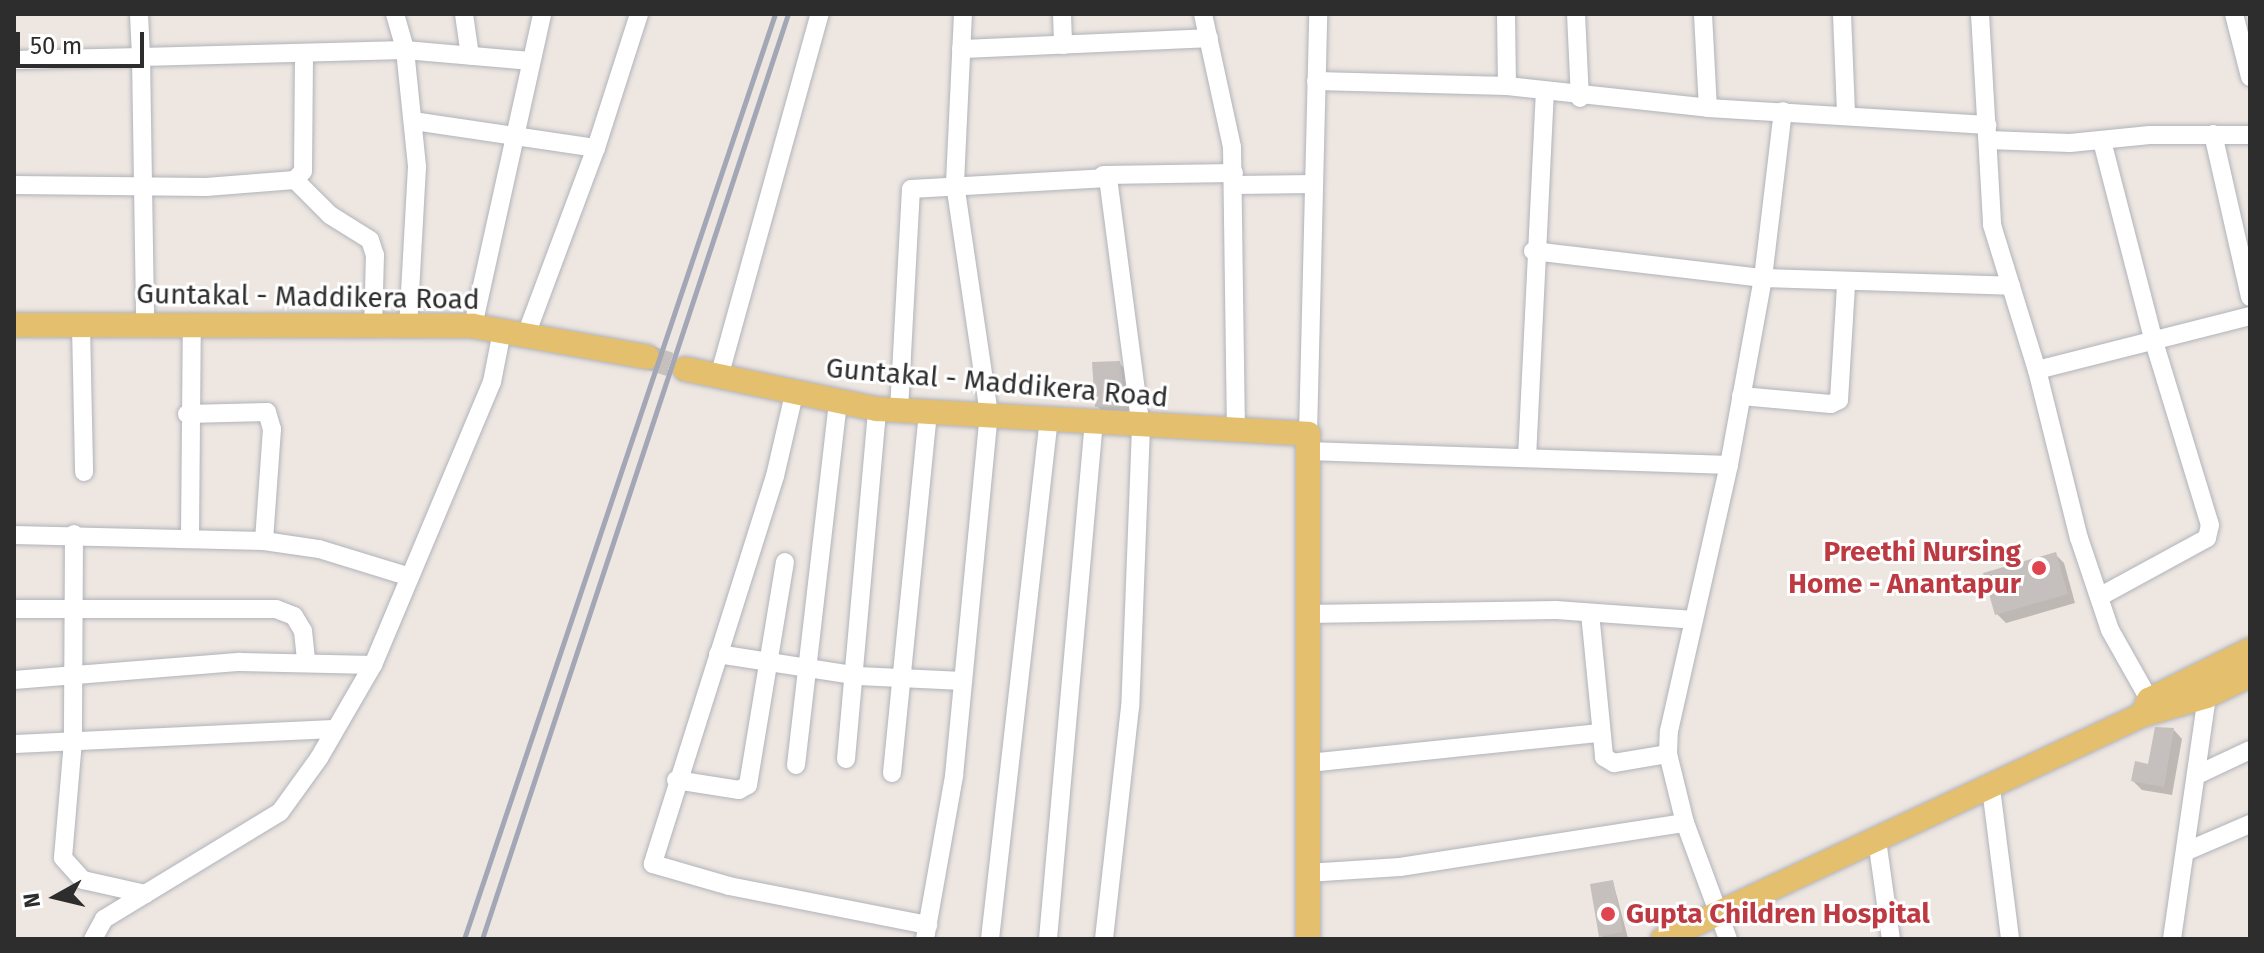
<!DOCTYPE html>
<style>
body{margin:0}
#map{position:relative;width:2264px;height:953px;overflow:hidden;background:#ede6e1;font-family:"Fira Sans",sans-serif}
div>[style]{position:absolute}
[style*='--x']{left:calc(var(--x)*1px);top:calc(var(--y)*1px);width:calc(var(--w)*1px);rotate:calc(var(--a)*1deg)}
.shadow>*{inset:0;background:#0003}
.building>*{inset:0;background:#c5c0bd}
.major-tunnel>*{height:24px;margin-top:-12px;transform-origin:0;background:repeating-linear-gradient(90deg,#c7c1bd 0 24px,transparent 0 36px)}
.roads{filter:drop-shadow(0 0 2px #b1b3bb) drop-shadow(0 0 2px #b1b3bb)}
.minor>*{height:18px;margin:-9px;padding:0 9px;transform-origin:9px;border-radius:9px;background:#fff}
.major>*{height:24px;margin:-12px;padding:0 12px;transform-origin:12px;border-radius:12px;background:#e4bf6e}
.rail>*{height:5px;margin:-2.5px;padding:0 2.5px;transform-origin:2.5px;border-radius:2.5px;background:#a3a7b5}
.dots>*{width:22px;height:22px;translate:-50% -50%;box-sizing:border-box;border:4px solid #fff;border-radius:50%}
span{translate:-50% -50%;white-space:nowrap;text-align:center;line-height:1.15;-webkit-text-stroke:6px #fff;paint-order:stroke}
.street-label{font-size:28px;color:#2d2d2d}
.health-label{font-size:28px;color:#be3a42;font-weight:700}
.right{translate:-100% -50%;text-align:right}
.left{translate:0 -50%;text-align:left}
.frame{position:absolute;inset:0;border:16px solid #2d2d2d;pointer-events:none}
.north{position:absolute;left:16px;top:857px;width:80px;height:80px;-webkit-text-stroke:6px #fff;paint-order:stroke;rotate:262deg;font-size:22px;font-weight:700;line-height:32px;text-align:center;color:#2d2d2d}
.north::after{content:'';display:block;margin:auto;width:28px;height:36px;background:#2d2d2d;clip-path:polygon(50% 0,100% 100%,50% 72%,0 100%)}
.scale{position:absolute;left:16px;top:32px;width:128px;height:36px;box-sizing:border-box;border:4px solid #2d2d2d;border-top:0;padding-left:10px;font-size:24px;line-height:28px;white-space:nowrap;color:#2d2d2d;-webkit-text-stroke:6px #fff;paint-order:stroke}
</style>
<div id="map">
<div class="shadow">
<div style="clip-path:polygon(1119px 363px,1128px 372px,1134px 415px,1106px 415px,1097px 406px)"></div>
<div style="clip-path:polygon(2055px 554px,2064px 563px,2075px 603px,2006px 623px,1997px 614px)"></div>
<div style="clip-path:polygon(2174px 730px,2182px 739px,2172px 795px,2142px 790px,2133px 781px,2150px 766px)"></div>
<div style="clip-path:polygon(1613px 882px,1628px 938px,1604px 939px,1601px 936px)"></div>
</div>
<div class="building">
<div style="clip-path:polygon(1120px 361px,1126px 407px,1095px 407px,1092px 362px)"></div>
<div style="clip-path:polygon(2056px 552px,2068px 594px,1995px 615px,1983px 573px)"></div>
<div style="clip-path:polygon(2155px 727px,2174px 728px,2164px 787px,2131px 781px,2135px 761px,2148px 764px)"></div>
<div style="clip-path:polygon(1613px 880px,1623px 932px,1599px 937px,1590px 884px)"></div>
</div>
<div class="major-tunnel">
<div style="--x:647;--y:357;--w:40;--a:18"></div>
</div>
<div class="roads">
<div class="minor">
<div style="--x:139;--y:14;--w:43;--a:87.3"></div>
<div style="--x:141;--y:57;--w:264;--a:-1.5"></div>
<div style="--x:405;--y:50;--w:126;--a:5"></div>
<div style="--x:395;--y:14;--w:37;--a:74"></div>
<div style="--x:405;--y:50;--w:118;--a:84.1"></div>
<div style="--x:417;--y:167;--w:159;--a:93.2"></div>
<div style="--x:464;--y:14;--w:42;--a:81.9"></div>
<div style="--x:1062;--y:14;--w:31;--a:88"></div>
<div style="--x:1203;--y:14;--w:136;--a:77.7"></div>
<div style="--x:1232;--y:147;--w:282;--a:89.2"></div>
<div style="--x:1506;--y:14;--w:72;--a:89.2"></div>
<div style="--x:1576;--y:14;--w:84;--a:87.3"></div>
<div style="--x:1703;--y:14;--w:94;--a:87"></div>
<div style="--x:1842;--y:14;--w:100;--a:87.7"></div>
<div style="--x:1980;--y:14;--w:211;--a:86.7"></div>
<div style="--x:1992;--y:225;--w:152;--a:72.8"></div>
<div style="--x:2037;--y:370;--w:173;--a:76"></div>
<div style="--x:2079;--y:538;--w:97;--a:71.4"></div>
<div style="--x:2110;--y:630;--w:92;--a:60.6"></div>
<div style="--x:2234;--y:14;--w:65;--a:75.7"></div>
<div style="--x:961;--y:49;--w:248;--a:-2.5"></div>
<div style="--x:14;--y:60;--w:127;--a:-1.4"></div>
<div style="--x:141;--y:57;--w:269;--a:89.1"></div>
<div style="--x:1316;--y:81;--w:191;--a:1.5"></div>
<div style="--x:1507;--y:86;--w:202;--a:6.2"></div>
<div style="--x:1708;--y:108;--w:280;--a:3.5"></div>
<div style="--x:413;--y:121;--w:185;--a:8.4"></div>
<div style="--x:2213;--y:134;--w:167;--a:77.2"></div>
<div style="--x:1988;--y:140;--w:82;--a:2.1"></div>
<div style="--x:2070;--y:143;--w:80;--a:-5.7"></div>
<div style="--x:2150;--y:135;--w:100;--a:0"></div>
<div style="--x:1103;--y:175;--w:131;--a:-0.9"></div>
<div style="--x:295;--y:180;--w:49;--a:45"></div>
<div style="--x:330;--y:215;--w:47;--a:32"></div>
<div style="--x:370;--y:240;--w:16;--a:72"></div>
<div style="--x:375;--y:255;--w:71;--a:91.6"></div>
<div style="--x:14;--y:185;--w:192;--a:0.6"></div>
<div style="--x:206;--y:187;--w:89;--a:-4.5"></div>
<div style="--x:295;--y:180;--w:12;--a:-48"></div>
<div style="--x:303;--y:171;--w:116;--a:-89.5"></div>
<div style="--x:1235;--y:185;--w:79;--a:-0.7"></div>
<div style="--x:1533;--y:251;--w:232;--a:6.7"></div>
<div style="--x:1763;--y:278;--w:248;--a:1.8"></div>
<div style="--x:81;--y:325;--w:147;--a:88.8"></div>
<div style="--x:473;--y:326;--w:320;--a:-77.5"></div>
<div style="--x:526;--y:335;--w:200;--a:-69.5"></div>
<div style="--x:596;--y:148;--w:141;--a:-72.2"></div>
<div style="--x:2037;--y:370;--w:220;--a:-14.2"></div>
<div style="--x:719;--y:377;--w:377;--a:-74.5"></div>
<div style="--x:794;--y:394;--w:84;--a:103"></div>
<div style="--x:775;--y:476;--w:407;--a:107.5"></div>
<div style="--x:653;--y:864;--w:79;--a:16.1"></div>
<div style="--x:729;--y:886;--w:203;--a:11.1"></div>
<div style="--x:1741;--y:396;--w:90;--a:5.1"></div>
<div style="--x:1831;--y:404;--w:9;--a:-27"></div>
<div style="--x:1839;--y:400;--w:116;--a:-86.5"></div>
<div style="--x:899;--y:410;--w:221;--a:-86.9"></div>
<div style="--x:911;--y:189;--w:197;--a:-3.2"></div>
<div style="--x:1108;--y:178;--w:251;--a:82.5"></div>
<div style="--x:1141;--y:427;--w:280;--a:92.2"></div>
<div style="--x:1130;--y:707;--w:233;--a:96.4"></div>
<div style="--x:187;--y:414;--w:80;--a:-1.4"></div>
<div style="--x:267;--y:412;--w:18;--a:74"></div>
<div style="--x:272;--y:429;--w:112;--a:94.1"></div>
<div style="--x:1308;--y:434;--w:420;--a:-88.6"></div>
<div style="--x:1308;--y:451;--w:421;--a:1.9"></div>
<div style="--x:1527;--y:458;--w:365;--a:-87.2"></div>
<div style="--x:74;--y:534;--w:207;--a:90.3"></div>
<div style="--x:73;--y:741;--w:117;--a:94.9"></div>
<div style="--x:63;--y:858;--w:30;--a:48"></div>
<div style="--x:83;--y:880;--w:64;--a:12.7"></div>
<div style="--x:14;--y:535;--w:250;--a:1.4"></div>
<div style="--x:264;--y:541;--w:56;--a:8.3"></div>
<div style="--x:319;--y:549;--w:95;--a:17.1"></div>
<div style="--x:190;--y:535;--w:209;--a:-89.5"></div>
<div style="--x:2099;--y:597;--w:123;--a:-28.6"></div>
<div style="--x:2207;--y:538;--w:13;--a:-77"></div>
<div style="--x:2210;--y:525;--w:191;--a:-107"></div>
<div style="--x:2154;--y:342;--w:208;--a:-104.5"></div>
<div style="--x:14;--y:609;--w:262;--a:0"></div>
<div style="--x:276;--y:609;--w:19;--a:21"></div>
<div style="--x:294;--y:616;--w:17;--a:59"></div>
<div style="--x:303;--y:631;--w:31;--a:84"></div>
<div style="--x:1590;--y:613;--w:145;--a:84.4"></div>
<div style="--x:1604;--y:757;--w:12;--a:31"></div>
<div style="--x:1614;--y:763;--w:55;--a:-9.5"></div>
<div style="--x:1307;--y:614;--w:249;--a:-0.9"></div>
<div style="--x:1556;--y:610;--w:138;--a:4.1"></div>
<div style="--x:718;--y:654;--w:142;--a:8.9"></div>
<div style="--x:858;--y:676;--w:105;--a:2.7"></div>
<div style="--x:14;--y:680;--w:227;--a:-4.6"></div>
<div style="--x:240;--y:662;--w:133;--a:1.3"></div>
<div style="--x:14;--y:744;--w:321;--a:-2.7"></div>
<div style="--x:846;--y:759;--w:351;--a:-84.9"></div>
<div style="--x:1308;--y:763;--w:294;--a:-5.9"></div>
<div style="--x:796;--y:765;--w:364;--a:-83.4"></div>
<div style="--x:892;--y:773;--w:364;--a:-84.3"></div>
<div style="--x:2199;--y:774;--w:56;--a:-25.2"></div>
<div style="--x:676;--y:780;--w:64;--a:9"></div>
<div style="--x:739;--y:790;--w:10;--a:-29"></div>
<div style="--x:748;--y:785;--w:226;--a:-80.6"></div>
<div style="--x:1991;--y:788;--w:152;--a:82.8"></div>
<div style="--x:1877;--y:840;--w:100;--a:82"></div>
<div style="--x:2187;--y:851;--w:69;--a:-23.2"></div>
<div style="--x:1307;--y:873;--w:93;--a:-3.7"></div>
<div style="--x:1400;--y:867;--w:288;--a:-8.8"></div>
<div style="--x:93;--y:939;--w:23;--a:-61"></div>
<div style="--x:104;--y:919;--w:206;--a:-31.3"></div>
<div style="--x:280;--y:812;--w:67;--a:-54.2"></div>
<div style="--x:319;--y:758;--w:108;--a:-59.9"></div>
<div style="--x:373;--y:665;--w:307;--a:-67.2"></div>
<div style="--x:492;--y:382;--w:52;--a:-78.9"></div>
<div style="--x:925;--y:939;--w:166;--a:-79.9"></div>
<div style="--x:954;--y:776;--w:364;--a:-84.5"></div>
<div style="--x:989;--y:414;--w:233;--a:-98.4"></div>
<div style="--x:955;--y:183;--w:169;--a:-87.3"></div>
<div style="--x:990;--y:939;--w:524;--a:-83.54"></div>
<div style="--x:1048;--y:939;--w:520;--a:-84.93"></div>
<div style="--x:1728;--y:939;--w:124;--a:-110.3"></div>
<div style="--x:1685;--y:823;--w:71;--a:-103.8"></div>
<div style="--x:1668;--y:754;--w:23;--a:-88"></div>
<div style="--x:1669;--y:731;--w:273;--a:-77.3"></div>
<div style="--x:1729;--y:465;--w:190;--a:-79.7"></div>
<div style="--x:1763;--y:278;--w:168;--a:-83.2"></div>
<div style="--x:2172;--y:939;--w:246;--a:-81.8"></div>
</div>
<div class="major">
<div style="--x:14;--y:325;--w:459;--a:0.1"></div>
<div style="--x:473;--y:326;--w:177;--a:10.1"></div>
<div style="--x:685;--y:369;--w:196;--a:11.8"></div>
<div style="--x:877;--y:409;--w:432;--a:3.3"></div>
<div style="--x:1308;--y:434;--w:505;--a:90"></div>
<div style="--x:2142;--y:715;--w:68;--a:-16.3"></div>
<div style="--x:2207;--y:696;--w:48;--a:-26"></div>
<div style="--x:1663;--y:939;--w:529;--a:-25.06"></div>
<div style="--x:2142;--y:715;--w:17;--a:-65"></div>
<div style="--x:2149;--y:700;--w:113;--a:-26.3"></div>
</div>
</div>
<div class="rail">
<div style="--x:464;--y:939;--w:976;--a:-71.42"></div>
<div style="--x:482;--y:939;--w:974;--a:-71.7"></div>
</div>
<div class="dots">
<div style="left:2039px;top:568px;background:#e0444e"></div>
<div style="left:1608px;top:914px;background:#e0444e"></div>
</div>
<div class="street-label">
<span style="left:308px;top:297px;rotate:1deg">Guntakal - Maddikera Road</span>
<span style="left:997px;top:383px;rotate:5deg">Guntakal - Maddikera Road</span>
</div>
<div class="health-label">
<span class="right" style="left:2021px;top:568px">Preethi Nursing<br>Home - Anantapur</span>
<span class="left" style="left:1626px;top:914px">Gupta Children Hospital</span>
</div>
<div class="frame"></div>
<div class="north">N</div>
<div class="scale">50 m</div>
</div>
